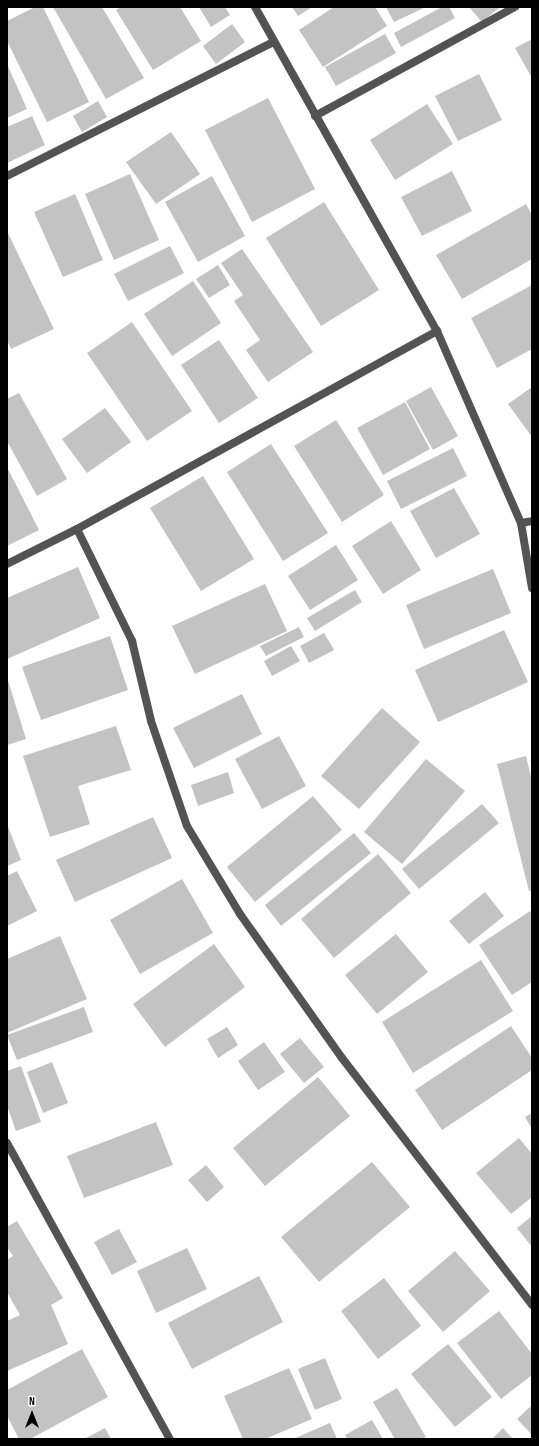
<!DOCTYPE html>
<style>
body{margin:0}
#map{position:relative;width:539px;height:1446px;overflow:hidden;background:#fff;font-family:"Sofia Sans Condensed",sans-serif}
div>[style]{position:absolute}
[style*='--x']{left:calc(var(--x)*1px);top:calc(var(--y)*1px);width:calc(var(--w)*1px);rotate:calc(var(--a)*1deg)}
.building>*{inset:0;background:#c3c3c3}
.street>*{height:8px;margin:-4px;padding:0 4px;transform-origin:4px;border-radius:4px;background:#535353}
span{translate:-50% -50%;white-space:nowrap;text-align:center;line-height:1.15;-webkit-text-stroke:3.5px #fff;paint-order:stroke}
.frame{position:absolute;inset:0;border:8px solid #000;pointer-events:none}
.north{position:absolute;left:12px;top:1394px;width:40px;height:40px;-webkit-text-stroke:3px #fff;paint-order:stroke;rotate:0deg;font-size:11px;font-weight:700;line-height:16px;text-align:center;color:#000}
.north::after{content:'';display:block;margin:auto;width:14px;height:18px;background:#000;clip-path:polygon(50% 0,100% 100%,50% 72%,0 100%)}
</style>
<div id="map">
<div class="building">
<div style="clip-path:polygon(35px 7px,43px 7px,89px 102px,47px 122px,7px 41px,7px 21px)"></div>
<div style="clip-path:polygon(53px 7px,102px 7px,144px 78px,106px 99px)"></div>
<div style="clip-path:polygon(121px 7px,180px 7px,201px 41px,153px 70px,116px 10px)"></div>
<div style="clip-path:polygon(199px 7px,225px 7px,230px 15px,211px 27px)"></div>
<div style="clip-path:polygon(292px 7px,312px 7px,298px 16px)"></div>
<div style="clip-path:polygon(334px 7px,375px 7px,387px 26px,323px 67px,299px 30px)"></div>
<div style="clip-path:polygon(386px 7px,426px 7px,394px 22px)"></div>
<div style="clip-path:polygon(442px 7px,449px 7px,455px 18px,401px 47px,394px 33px)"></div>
<div style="clip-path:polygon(469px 7px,500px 7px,482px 22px)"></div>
<div style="clip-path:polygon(232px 24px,245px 42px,216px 64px,203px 46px)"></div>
<div style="clip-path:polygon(385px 34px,396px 53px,336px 86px,325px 67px)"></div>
<div style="clip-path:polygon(532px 39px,532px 78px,515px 48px)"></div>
<div style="clip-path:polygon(7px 64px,27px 109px,7px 118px)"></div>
<div style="clip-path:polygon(479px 74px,502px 120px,458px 141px,435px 96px)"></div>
<div style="clip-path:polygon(268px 98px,315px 189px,252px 222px,205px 130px)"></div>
<div style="clip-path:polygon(98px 101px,107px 117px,82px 132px,73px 116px)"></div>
<div style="clip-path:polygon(427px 104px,453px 144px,395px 180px,370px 140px)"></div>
<div style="clip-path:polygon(32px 116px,45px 145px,7px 163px,7px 127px)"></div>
<div style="clip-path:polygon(171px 132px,200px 174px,156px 204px,126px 162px)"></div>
<div style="clip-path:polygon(452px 171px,472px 211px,422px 236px,401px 197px)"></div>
<div style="clip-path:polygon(130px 174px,159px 240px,114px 260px,85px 194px)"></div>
<div style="clip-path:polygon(212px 176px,245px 236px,198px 262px,165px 202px)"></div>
<div style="clip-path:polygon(75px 194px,103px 260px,63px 277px,34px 212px)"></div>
<div style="clip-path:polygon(324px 202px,379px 290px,321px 326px,266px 238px)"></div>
<div style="clip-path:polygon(526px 204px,532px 215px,532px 259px,462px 299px,436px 255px)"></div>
<div style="clip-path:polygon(7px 231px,54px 329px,11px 349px,7px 340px)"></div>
<div style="clip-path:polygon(170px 246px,184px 273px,128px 301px,114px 274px)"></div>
<div style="clip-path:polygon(242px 249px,313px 352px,268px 382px,246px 350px,260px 340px,234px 301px,243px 295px,221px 263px)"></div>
<div style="clip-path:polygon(218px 265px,230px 285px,209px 298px,196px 279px)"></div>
<div style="clip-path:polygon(193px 281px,221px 323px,172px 356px,144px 314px)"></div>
<div style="clip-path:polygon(532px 285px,532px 349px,497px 368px,471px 318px)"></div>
<div style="clip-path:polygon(132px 322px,192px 411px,147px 441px,87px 353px)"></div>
<div style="clip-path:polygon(219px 340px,258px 398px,219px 423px,181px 365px)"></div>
<div style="clip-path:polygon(431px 387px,458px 436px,433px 450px,406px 401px)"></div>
<div style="clip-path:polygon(532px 387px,532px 437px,508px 404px)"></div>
<div style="clip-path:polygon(19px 393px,67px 479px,37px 496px,7px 441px,7px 399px)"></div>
<div style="clip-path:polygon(405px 402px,430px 449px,383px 475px,357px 428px)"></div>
<div style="clip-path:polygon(105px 408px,131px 442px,87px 473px,62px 439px)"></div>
<div style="clip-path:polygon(336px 420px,384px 495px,342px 522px,294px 446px)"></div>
<div style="clip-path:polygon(271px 444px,328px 533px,283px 561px,227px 472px)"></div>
<div style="clip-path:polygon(453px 448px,467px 476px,401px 509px,387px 481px)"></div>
<div style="clip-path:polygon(7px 467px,39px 530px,7px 546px)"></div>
<div style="clip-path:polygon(203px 476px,254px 559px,201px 591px,150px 508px)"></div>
<div style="clip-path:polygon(454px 488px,480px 534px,436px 558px,410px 511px)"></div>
<div style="clip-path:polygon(391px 521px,421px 570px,383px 594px,352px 546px)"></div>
<div style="clip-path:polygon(336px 545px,358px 580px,310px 610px,288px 576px)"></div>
<div style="clip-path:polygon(78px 567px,100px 618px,7px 659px,7px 598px)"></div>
<div style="clip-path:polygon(493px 569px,511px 613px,424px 649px,406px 605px)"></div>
<div style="clip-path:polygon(265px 584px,287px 631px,195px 674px,172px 626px)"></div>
<div style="clip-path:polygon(355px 590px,362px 602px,315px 631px,307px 618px)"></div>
<div style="clip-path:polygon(299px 627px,304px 637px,266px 656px,260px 646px)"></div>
<div style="clip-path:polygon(504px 630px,528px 682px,438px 722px,415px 670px)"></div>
<div style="clip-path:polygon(324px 633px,334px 650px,309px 663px,300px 646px)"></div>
<div style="clip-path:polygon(110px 636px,128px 690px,41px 720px,22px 667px)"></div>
<div style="clip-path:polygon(291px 646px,300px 661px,272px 676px,264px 661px)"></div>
<div style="clip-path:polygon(7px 677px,26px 739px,7px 745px)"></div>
<div style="clip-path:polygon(242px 694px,262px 734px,194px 768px,173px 728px)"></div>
<div style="clip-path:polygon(382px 708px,420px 742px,359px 809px,321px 776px)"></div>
<div style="clip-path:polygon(116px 726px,131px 770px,78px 786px,90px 824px,50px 837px,23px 756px)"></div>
<div style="clip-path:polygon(279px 736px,306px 786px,262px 809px,235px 759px)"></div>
<div style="clip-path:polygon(526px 756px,532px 781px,532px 890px,529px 891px,497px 764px)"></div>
<div style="clip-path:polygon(426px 759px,465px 791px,402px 864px,364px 832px)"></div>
<div style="clip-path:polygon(228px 772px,234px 793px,198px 806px,191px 785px)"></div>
<div style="clip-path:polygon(313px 796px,342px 830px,255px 902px,227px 867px)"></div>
<div style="clip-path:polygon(482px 804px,499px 823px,419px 889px,402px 869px)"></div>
<div style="clip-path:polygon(153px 817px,172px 858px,75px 902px,56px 860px)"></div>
<div style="clip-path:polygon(7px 824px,21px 860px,7px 866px)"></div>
<div style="clip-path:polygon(354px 833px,371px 853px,281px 926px,265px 905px)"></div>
<div style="clip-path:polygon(378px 854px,411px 893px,334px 958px,301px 919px)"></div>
<div style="clip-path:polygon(17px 871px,37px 911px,7px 926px,7px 876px)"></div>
<div style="clip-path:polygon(182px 879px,213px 933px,140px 974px,110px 920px)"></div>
<div style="clip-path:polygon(485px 892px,504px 916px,469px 944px,449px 921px)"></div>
<div style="clip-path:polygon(530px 911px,532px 914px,532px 982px,512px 995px,479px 945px)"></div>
<div style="clip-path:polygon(396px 934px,428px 972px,377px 1014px,345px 975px)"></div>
<div style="clip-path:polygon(60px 936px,87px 999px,7px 1033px,7px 959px)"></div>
<div style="clip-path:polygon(214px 944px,245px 987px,165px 1047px,133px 1004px)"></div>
<div style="clip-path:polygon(481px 960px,513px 1011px,413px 1073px,382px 1022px)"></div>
<div style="clip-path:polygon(84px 1007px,93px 1032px,17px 1060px,7px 1035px)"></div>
<div style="clip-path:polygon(511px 1026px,532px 1058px,532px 1070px,442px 1130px,415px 1090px)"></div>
<div style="clip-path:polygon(227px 1027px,238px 1045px,218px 1058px,207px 1039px)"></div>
<div style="clip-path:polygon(300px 1038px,324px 1067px,304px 1083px,280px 1054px)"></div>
<div style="clip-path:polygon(264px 1042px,285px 1072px,258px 1090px,238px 1061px)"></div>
<div style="clip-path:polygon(52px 1062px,68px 1103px,43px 1113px,27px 1072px)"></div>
<div style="clip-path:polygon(21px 1066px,41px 1122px,16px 1131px,7px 1106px,7px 1071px)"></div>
<div style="clip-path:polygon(318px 1077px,350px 1116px,265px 1186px,233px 1148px)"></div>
<div style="clip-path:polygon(532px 1113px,532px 1129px,525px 1117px)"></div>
<div style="clip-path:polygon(156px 1122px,173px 1165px,84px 1198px,67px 1156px)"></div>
<div style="clip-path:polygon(519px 1138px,532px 1154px,532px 1197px,511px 1214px,476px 1173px)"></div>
<div style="clip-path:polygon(372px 1162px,410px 1207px,319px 1282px,281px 1237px)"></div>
<div style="clip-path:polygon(206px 1165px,224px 1187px,207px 1202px,188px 1180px)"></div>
<div style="clip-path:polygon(532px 1216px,532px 1247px,517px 1228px)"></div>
<div style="clip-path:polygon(17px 1221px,63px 1298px,51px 1305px,68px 1344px,7px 1371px,7px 1321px,20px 1315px,7px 1292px,7px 1260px,13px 1256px,7px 1247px,7px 1227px)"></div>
<div style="clip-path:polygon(119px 1229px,137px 1262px,112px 1275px,94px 1242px)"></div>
<div style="clip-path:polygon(187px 1248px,207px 1289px,156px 1313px,137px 1271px)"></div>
<div style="clip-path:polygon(455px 1251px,490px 1291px,443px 1332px,408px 1291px)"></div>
<div style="clip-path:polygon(259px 1276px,283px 1322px,192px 1369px,168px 1323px)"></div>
<div style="clip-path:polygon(384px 1278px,421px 1326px,378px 1359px,341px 1311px)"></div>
<div style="clip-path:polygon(499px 1311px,532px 1354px,532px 1375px,501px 1399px,457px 1343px)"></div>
<div style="clip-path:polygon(448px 1344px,492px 1397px,455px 1427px,411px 1374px)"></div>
<div style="clip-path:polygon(82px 1349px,108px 1397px,30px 1439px,19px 1439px,7px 1416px,7px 1390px)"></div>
<div style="clip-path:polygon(325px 1358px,342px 1399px,315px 1410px,298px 1369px)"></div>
<div style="clip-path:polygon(289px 1368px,312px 1419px,265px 1439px,243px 1439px,224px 1396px)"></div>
<div style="clip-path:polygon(397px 1388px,426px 1437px,422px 1439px,395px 1439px,373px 1402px)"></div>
<div style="clip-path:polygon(532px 1405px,532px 1435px,517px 1419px)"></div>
<div style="clip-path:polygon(372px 1420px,383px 1439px,347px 1439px,345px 1435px)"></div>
<div style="clip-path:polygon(330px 1423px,337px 1439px,293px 1439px)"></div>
<div style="clip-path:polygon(105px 1428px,111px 1439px,84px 1439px)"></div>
<div style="clip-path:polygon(503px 1428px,513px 1439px,492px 1439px)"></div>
</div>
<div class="street">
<div style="--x:255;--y:7;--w:372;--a:60.7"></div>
<div style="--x:437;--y:331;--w:210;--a:66.4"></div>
<div style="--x:521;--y:523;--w:66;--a:80.4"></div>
<div style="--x:315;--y:116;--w:228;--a:-28.6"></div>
<div style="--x:7;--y:176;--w:298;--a:-26.7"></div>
<div style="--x:521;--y:523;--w:11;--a:-10"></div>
<div style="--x:77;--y:529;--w:125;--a:63.8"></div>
<div style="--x:132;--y:641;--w:82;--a:76.6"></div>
<div style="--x:151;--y:721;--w:111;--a:71.1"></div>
<div style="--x:187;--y:826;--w:103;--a:58.9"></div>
<div style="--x:240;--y:914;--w:176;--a:54.7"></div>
<div style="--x:342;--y:1058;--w:312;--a:52.4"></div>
<div style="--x:7;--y:564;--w:78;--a:-26.6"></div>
<div style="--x:77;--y:529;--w:411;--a:-28.8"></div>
<div style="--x:7;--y:1143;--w:338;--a:61.2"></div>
</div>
<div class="frame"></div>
<div class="north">N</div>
</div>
